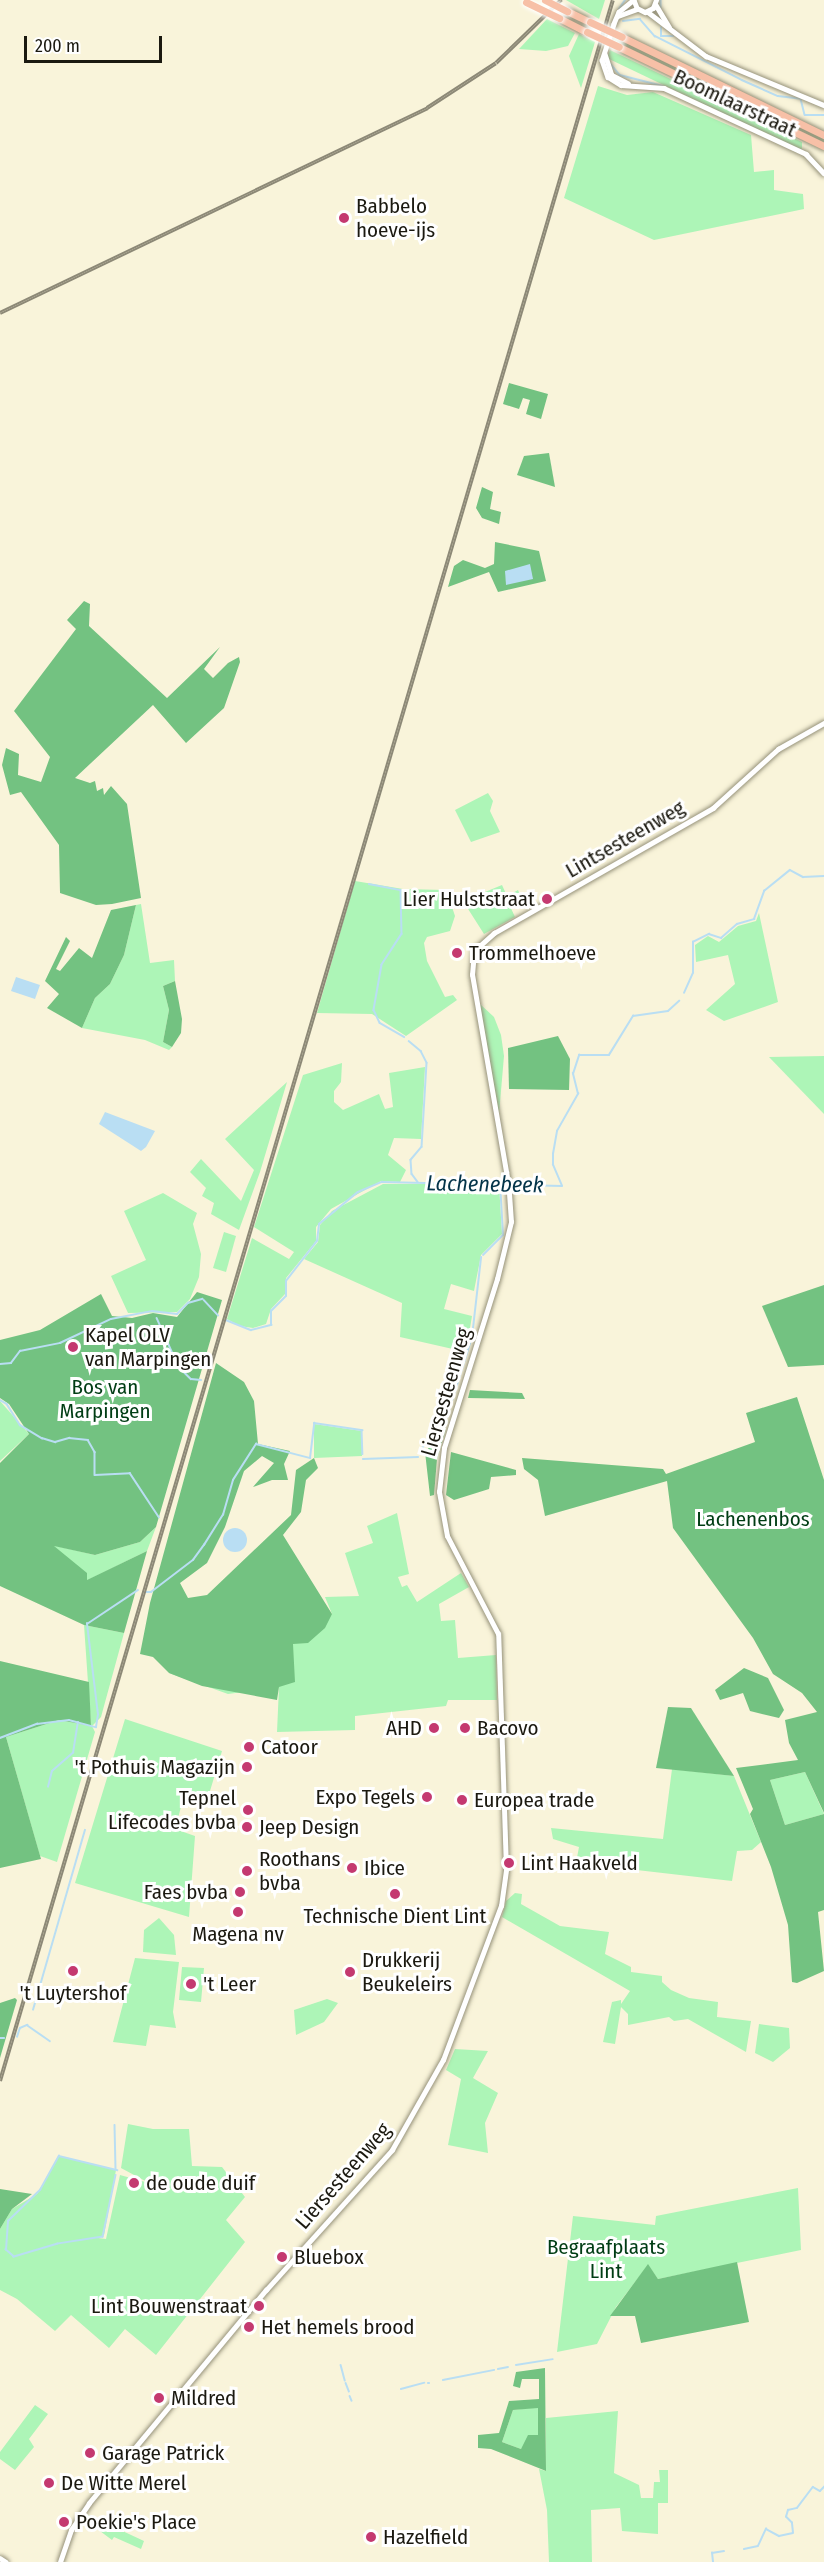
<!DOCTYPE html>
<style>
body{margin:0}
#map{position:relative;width:824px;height:2562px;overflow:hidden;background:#f9f4da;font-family:"Fira Sans Condensed",sans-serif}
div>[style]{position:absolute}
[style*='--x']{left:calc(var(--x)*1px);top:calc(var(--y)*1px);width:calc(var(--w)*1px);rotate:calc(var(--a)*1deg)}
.green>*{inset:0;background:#adf5b7}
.forest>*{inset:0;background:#73c281}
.water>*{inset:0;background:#b9def3}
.round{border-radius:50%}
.stream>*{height:1.5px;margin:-0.75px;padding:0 0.75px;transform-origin:0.75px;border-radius:0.75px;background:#b9def3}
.roads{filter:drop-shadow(0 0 2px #96927a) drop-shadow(0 0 2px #96927a)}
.minor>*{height:4.5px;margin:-2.25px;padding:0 2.25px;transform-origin:2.25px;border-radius:2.25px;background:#fff}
.highway>*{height:7px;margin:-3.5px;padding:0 3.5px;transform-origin:3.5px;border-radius:3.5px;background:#f7c0a7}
.rail>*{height:4px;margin-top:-2px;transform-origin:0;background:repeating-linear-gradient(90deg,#fff 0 4.5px,#8d8977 0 9px);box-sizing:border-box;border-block:2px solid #8d8977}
.bridges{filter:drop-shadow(0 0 2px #fff) drop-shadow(0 0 2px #fff)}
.highway-bridge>*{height:7px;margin:-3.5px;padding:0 3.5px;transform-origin:3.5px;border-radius:3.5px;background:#f7c0a7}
.dots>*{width:16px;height:16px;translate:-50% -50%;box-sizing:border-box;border:3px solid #fff;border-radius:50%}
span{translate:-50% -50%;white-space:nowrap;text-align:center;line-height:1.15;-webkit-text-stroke:6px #fff;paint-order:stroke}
.street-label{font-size:21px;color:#1b1910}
.poi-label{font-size:21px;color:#1b1910}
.left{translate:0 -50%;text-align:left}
.right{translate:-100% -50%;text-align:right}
.park-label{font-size:21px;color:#003d14}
.water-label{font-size:22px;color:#043449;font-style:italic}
.scale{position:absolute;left:24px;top:36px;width:138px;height:27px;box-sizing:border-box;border:3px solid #1b1910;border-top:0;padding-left:8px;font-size:18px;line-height:21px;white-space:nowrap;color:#1b1910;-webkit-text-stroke:4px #fff;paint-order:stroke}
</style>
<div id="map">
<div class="green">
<div style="clip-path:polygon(566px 0,605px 0,599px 19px)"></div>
<div style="clip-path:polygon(547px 19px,575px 33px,568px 46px,546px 51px,519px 49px)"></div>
<div style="clip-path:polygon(579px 34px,595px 42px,581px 88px,569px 56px)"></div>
<div style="clip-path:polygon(614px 36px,824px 138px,824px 143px,613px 40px)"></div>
<div style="clip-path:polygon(610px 50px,802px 142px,802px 151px,607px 58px)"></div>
<div style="clip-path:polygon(598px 86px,627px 95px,653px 92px,751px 135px,754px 172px,774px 170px,774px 190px,803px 194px,804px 209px,654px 240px,564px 198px)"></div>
<div style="clip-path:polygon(488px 793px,493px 801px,490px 811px,500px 832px,471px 842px,455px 810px)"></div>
<div style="clip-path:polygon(355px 881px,403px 889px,444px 890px,452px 907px,455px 916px,450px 931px,427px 937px,424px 943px,427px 961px,445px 997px,453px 995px,457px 1000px,406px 1036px,372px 1014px,317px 1013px)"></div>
<div style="clip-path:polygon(502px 885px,507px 896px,518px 890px,521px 897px,509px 904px,515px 917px,484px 934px,463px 901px)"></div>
<div style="clip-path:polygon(141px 904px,150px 963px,174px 960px,175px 981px,163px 986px,169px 1010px,163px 1042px,172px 1047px,169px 1050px,145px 1040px,82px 1028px,95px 998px,110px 984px,124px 955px,136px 905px)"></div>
<div style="clip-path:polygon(759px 913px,778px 1002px,724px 1021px,706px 1010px,735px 984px,728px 955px,696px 962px,695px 945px,708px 936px,719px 942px,738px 926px,756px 921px)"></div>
<div style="clip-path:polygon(480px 1004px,494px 1017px,501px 1035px,504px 1056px,499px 1114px)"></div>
<div style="clip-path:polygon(824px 1056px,824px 1114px,769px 1057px)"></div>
<div style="clip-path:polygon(342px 1063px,341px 1082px,334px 1091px,334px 1102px,343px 1110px,379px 1094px,385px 1109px,393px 1107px,389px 1073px,425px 1067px,421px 1139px,394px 1138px,388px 1155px,406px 1170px,400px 1182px,381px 1181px,331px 1209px,316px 1227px,316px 1241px,286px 1278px,285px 1294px,271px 1309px,266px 1324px,253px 1328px,240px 1326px,227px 1319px,252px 1238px,289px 1259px,294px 1252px,254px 1227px,303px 1075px)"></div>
<div style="clip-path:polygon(287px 1082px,260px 1172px,239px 1230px,211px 1214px,214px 1203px,202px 1196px,206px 1188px,190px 1172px,201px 1159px,241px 1201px,254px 1170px,225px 1139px)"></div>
<div style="clip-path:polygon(383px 1184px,499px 1184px,502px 1234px,481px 1255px,474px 1291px,451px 1284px,444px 1309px,472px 1316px,466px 1352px,400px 1337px,402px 1303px,304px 1259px,318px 1242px,320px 1225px,332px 1211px)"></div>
<div style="clip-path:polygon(163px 1193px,197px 1213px,193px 1224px,201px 1254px,199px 1277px,190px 1299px,177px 1312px,128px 1313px,111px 1276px,146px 1260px,124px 1211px)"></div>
<div style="clip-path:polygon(224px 1232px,236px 1236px,226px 1272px,213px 1268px)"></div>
<div style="clip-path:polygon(0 1401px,29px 1434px,0 1461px)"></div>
<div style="clip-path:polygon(314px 1424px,362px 1431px,362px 1456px,314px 1458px)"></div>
<div style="clip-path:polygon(397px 1513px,409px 1574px,398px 1577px,402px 1587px,407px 1585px,417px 1602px,461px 1573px,469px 1587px,439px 1604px,441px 1621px,455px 1620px,458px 1658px,496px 1655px,497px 1700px,448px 1700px,446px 1706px,355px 1716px,355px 1730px,277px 1732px,279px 1687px,228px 1694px,169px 1673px,185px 1627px,332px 1614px,325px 1597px,359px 1596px,345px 1553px,373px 1543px,367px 1526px)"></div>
<div style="clip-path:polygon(156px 1527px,147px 1551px,86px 1581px,52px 1545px,95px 1555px,140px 1542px)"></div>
<div style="clip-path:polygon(84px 1625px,124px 1633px,101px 1717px,92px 1726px,95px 1732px,57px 1862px,40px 1856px,6px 1737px,59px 1720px,91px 1726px)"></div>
<div style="clip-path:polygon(125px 1719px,222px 1751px,207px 1801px,184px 1796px,175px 1829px,195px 1836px,189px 1917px,75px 1883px)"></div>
<div style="clip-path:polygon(672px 1769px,734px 1776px,761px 1842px,752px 1850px,737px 1851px,732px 1881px,576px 1863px,579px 1847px,553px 1839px,551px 1828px,663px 1839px)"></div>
<div style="clip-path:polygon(805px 1772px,824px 1814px,785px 1825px,770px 1780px)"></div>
<div style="clip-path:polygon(515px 1893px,522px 1894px,521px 1904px,560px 1926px,609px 1932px,605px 1954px,631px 1967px,631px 1972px,662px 1976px,662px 1982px,671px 1990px,689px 1998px,718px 2002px,717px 2017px,751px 2021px,746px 2052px,688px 2019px,674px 2021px,669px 2017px,628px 2025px,628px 2014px,621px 2007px,615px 2044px,603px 2042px,612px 2002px,621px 2000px,621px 2004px,630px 1991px,502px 1917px,506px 1901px)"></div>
<div style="clip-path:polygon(159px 1918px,174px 1935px,176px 1955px,143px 1952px,144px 1930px)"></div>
<div style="clip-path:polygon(135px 1958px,179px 1962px,173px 2012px,176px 2028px,150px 2025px,146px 2046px,113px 2042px)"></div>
<div style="clip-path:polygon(182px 1967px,204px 1968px,201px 2002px,179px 2000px)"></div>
<div style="clip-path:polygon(327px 1999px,338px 2003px,324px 2022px,296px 2035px,294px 2010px)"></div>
<div style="clip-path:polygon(759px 2024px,789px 2028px,790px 2048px,773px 2062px,755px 2053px)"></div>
<div style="clip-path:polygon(455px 2049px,488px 2051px,473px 2078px,498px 2093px,485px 2123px,488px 2153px,448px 2145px,461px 2079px,446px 2070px)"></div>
<div style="clip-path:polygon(128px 2124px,153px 2129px,189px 2129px,192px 2166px,222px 2167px,245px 2197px,226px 2220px,245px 2242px,156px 2355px,125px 2329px,109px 2348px,71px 2315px,55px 2331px,17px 2299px,0 2290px,0 2229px,12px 2209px,37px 2194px,59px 2156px,116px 2170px,104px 2235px,98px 2238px,106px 2239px,120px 2175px,149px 2183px,121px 2168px)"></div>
<div style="clip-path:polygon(798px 2188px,801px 2250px,658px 2279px,648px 2265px,616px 2307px,597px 2344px,557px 2352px,573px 2216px,655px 2225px,656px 2216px)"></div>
<div style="clip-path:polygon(35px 2405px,48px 2414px,29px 2439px,34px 2447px,15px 2470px,0 2459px,0 2452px)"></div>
<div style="clip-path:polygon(538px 2407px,538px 2436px,521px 2449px,502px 2442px,513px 2410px)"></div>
<div style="clip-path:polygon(618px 2411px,614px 2473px,639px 2485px,641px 2498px,653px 2498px,654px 2482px,660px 2482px,659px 2470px,668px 2470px,668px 2503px,658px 2503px,658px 2534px,622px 2531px,620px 2508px,591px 2510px,592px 2562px,549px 2562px,547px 2510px,539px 2469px,546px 2471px,546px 2418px)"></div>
<div style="clip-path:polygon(86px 2514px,144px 2541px,141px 2549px,114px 2537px,112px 2540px,88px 2522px,86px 2526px,80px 2523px)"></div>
</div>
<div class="forest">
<div style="clip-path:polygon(509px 383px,548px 394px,541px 419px,526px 414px,530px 400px,523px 398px,519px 409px,503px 404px)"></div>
<div style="clip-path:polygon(549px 453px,555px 487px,517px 475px,524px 456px)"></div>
<div style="clip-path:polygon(482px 487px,493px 492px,490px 509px,501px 512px,499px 524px,482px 518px,476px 508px)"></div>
<div style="clip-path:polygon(495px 542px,539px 551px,546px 581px,498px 592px,489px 572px,448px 587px,454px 566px,463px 560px,485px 568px,494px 564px)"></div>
<div style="clip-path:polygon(84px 601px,90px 604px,89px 626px,167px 698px,220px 647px,204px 669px,213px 678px,228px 663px,239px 657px,240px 662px,224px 708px,186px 743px,153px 705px,75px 778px,90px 783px,95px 781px,97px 791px,103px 788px,104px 795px,111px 786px,127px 804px,141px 898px,112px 904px,96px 905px,60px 893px,59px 845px,21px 792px,10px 795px,2px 765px,6px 748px,19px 754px,18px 775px,41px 782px,50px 757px,14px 711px,76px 629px,67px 620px)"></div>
<div style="clip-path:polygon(136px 905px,124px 955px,110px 984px,95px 998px,82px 1028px,47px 1008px,59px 994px,45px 981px,66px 937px,70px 941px,56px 969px,60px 971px,79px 948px,92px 958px,111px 910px)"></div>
<div style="clip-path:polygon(175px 981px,182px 1019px,181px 1033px,172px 1047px,163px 1042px,169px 1010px,163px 986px)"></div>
<div style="clip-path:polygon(558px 1036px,570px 1059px,569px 1090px,509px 1089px,508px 1048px)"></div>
<div style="clip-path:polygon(824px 1285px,824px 1365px,788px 1367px,762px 1306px)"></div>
<div style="clip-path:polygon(197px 1292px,222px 1300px,156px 1527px,140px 1542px,95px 1555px,54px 1546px,87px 1573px,87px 1580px,147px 1551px,124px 1633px,84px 1625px,0 1586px,0 1463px,29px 1434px,9px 1404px,0 1398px,0 1340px,40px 1330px,101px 1294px,112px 1316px,132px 1318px,153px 1313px,177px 1317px)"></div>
<div style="clip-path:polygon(216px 1363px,244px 1382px,254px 1401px,258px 1444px,290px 1451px,284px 1464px,288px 1480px,272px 1480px,253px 1487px,274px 1463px,262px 1456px,244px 1471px,225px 1527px,207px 1563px,180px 1583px,188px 1598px,207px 1595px,291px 1515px,296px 1470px,314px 1458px,318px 1468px,306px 1480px,301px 1512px,283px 1535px,332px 1614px,325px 1628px,308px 1643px,293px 1644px,295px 1682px,279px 1687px,277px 1700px,202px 1686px,169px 1673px,153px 1657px,140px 1654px,150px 1603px)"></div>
<div style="clip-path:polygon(470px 1390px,522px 1393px,525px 1399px,468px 1398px)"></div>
<div style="clip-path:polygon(797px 1397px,824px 1480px,824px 1813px,805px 1772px,770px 1780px,785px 1825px,824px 1814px,824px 1910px,818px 1912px,824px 1971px,797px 1983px,792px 1982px,788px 1925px,771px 1867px,750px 1814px,753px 1809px,736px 1768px,798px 1760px,789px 1743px,785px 1720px,817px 1712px,802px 1693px,773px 1674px,753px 1638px,673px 1528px,667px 1481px,545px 1516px,538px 1480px,524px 1469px,522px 1458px,663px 1469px,666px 1474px,755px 1442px,746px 1413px)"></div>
<div style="clip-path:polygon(446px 1429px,437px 1459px,434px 1495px,430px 1496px,425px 1452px)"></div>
<div style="clip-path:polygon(451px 1452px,516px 1470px,516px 1475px,491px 1477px,489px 1489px,454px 1500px,446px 1495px)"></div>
<div style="clip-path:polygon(0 1661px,89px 1682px,91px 1726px,59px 1720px,6px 1737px,41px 1859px,0 1868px)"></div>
<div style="clip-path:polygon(744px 1668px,768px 1678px,784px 1710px,779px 1718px,750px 1711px,743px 1693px,720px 1700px,715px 1690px)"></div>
<div style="clip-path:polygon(668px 1707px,691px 1708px,734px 1776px,656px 1768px)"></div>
<div style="clip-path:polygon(15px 1998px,17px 2000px,0 2058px,0 2003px)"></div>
<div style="clip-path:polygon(0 2189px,32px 2194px,12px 2209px,0 2229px)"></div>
<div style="clip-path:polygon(737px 2262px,749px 2322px,641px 2343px,635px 2316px,610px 2316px,648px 2264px,658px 2279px)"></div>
<div style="clip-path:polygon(evenodd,545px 2368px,546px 2471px,491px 2449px,478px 2448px,478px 2435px,499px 2433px,509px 2401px,539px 2399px,539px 2379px,522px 2379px,520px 2388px,513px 2386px,516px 2372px,545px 2368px,538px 2408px,538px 2435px,528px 2435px,521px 2449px,502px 2442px,513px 2410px,538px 2408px)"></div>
</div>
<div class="water">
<div style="clip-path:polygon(530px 564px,533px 579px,506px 585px,505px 571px)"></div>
<div style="clip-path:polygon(16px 977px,40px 985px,35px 999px,11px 991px)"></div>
<div style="clip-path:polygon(105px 1112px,155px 1131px,146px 1147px,141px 1151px,99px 1124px)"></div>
<div class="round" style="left:223px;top:1528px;width:24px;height:24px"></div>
</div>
<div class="stream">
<div style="--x:661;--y:0;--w:8;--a:90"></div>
<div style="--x:619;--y:9;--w:11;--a:-56"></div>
<div style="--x:623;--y:21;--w:17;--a:-7"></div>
<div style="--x:640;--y:19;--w:23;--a:49"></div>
<div style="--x:655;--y:36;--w:97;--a:26.8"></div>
<div style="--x:742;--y:80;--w:39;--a:24"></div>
<div style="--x:778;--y:96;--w:23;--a:7"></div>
<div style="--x:801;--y:99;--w:16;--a:76"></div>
<div style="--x:805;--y:115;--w:19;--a:0"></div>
<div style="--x:661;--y:36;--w:12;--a:0"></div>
<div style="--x:661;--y:36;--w:8;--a:-90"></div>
<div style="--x:610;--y:63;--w:16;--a:50"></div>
<div style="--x:620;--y:75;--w:44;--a:14.3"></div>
<div style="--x:369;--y:884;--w:33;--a:11"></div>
<div style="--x:401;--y:890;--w:44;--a:88.7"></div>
<div style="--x:402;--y:934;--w:37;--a:123"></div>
<div style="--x:382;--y:965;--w:46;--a:100.1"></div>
<div style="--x:374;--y:1010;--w:14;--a:65"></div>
<div style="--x:380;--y:1023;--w:28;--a:30"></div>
<div style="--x:684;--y:993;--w:22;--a:-66"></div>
<div style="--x:693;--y:973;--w:31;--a:-90"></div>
<div style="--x:693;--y:942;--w:18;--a:-27"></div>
<div style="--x:709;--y:934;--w:13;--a:18"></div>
<div style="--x:721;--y:938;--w:21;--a:-41"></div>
<div style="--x:737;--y:924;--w:18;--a:-16"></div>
<div style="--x:754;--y:919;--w:30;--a:-70"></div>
<div style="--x:764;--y:891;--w:33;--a:-39"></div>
<div style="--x:790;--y:870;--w:15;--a:28"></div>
<div style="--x:803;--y:877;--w:21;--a:-3"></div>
<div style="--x:409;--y:1041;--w:16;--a:40"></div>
<div style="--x:421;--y:1051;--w:13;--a:63"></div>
<div style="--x:427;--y:1063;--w:84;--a:93.4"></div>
<div style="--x:422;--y:1147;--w:17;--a:130"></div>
<div style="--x:411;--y:1160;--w:14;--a:86"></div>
<div style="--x:412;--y:1174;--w:10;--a:53"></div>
<div style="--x:483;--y:1255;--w:28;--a:-45"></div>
<div style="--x:503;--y:1235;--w:52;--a:-93.3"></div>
<div style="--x:204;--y:1300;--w:21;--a:47"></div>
<div style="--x:157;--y:1318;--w:54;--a:65.8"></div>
<div style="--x:179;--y:1367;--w:17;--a:45"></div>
<div style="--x:191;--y:1379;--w:10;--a:6"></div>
<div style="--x:226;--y:1320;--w:27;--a:22"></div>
<div style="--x:251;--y:1330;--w:21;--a:-14"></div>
<div style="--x:271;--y:1325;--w:14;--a:-90"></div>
<div style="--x:271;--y:1311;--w:21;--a:-45"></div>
<div style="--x:286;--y:1296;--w:15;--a:-90"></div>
<div style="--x:286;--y:1281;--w:51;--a:-52.2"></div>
<div style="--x:317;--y:1241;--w:17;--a:-83"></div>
<div style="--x:319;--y:1224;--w:50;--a:-39.4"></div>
<div style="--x:358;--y:1192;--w:26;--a:-23"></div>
<div style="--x:382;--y:1182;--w:180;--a:1.3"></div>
<div style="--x:562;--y:1186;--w:23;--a:-113"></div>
<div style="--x:553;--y:1165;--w:11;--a:-90"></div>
<div style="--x:553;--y:1154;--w:23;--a:-80"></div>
<div style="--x:557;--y:1131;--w:43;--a:-60.4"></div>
<div style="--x:578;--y:1094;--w:21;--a:-104"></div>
<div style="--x:573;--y:1074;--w:20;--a:-72"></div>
<div style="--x:579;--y:1055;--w:30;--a:0"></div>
<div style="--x:609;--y:1055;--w:46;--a:-58.4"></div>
<div style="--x:633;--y:1016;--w:35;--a:-8"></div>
<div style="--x:668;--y:1011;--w:15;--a:-42"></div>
<div style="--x:0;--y:1364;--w:11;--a:-5"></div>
<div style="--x:11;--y:1363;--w:15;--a:-53"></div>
<div style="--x:20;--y:1351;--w:41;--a:-11.3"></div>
<div style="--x:60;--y:1343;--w:56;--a:-25.2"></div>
<div style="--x:111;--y:1319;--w:42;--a:-11"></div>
<div style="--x:152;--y:1311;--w:25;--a:7"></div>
<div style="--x:177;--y:1314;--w:16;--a:-45"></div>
<div style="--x:188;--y:1303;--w:15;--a:-16"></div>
<div style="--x:0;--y:1400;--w:8;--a:30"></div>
<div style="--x:7;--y:1404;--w:25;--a:58"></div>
<div style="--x:20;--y:1425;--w:26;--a:31"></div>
<div style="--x:42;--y:1438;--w:14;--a:17"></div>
<div style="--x:55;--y:1442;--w:15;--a:-16"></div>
<div style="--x:69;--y:1438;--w:19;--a:6"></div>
<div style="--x:88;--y:1440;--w:14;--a:60"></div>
<div style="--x:95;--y:1452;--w:23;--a:90"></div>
<div style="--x:95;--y:1475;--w:35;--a:-3"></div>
<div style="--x:130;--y:1473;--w:53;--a:56.6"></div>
<div style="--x:419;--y:1452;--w:45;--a:-51.3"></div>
<div style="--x:447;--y:1417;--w:84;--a:-72.6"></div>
<div style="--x:472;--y:1337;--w:80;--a:-83.5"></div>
<div style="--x:363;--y:1459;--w:55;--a:-2.1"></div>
<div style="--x:146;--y:1592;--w:5;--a:0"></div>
<div style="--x:151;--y:1592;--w:53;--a:-37.3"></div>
<div style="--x:193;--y:1560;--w:19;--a:-54"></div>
<div style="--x:204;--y:1545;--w:36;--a:-58"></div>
<div style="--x:223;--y:1515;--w:36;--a:-74"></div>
<div style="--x:233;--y:1480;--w:43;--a:-57.4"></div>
<div style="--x:256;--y:1444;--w:56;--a:14.5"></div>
<div style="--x:310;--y:1458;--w:35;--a:-83"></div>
<div style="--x:314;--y:1423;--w:49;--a:8.3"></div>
<div style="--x:362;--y:1430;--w:24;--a:88"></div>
<div style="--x:0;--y:1738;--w:40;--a:-21"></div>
<div style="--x:37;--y:1724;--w:32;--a:-7"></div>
<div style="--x:69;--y:1720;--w:28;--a:15"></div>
<div style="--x:96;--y:1727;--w:12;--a:-81"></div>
<div style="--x:98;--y:1715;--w:92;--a:-96.9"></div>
<div style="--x:87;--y:1624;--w:61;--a:-33.7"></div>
<div style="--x:48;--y:1787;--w:16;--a:-76"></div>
<div style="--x:52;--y:1771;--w:28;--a:-41"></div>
<div style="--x:73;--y:1753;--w:31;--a:-81"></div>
<div style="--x:33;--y:2010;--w:187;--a:-73.9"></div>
<div style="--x:17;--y:2037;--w:9;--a:-72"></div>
<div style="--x:20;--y:2028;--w:8;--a:-23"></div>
<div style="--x:27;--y:2025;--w:28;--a:35"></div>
<div style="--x:0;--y:2038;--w:4;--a:0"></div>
<div style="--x:115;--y:2125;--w:44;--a:88.7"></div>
<div style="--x:116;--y:2175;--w:63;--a:101.8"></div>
<div style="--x:103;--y:2237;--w:46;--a:171.2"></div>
<div style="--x:58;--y:2244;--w:46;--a:163.5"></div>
<div style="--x:14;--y:2257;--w:11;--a:-139"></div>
<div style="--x:6;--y:2250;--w:29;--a:-86"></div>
<div style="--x:8;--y:2221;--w:45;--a:-44.1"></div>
<div style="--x:40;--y:2190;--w:39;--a:-61"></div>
<div style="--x:59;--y:2156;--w:60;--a:13.6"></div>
<div style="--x:341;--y:2365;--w:16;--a:75"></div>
<div style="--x:516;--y:2365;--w:37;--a:-9"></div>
<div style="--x:498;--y:2369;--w:10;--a:-11"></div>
<div style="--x:443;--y:2380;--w:52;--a:-11.1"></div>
<div style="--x:346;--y:2383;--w:9;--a:69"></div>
<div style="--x:428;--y:2383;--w:1;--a:0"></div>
<div style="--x:401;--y:2389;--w:24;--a:-15"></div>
<div style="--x:350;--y:2396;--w:5;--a:68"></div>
<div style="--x:744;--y:2549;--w:14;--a:-12"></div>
<div style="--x:758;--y:2546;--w:19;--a:-65"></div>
<div style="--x:766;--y:2529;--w:15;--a:28"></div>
<div style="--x:779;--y:2536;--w:14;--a:-12"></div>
<div style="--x:793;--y:2533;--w:10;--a:-96"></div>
<div style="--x:792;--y:2523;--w:8;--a:-135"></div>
<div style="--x:786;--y:2517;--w:7;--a:-74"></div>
<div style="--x:788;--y:2510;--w:9;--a:-13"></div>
<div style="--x:797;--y:2508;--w:26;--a:-53"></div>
<div style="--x:813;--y:2487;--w:8;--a:30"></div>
<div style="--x:820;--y:2491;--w:6;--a:-45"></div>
<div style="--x:713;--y:2562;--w:9;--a:-96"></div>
<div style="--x:712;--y:2553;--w:12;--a:-9"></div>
</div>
<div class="roads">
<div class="minor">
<div style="--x:634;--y:0;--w:19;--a:141"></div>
<div style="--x:619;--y:12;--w:13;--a:113"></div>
<div style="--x:614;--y:24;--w:38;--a:108"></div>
<div style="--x:602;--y:60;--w:18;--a:71"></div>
<div style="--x:608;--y:77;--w:15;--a:32"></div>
<div style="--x:621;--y:85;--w:43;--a:4"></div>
<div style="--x:664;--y:88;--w:157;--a:24.9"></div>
<div style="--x:806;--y:154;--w:26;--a:47"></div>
<div style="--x:634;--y:0;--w:9;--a:69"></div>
<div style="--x:637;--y:8;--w:9;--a:27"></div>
<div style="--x:645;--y:12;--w:9;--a:-27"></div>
<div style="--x:653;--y:8;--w:9;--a:-69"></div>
<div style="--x:656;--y:5;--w:26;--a:59"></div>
<div style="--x:648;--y:12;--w:73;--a:37.2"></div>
<div style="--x:706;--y:56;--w:128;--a:22.6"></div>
<div style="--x:618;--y:16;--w:20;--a:-20"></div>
<div style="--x:605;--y:54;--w:22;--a:72"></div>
<div style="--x:612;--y:75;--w:18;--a:27"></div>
<div style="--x:0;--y:2558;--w:7;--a:34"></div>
<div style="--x:60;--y:2562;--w:34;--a:-71"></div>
<div style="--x:71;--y:2530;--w:32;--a:-56"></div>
<div style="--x:89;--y:2503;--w:277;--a:-50.3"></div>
<div style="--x:266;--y:2290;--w:188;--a:-48"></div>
<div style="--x:392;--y:2150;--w:103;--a:-60.5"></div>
<div style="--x:443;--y:2060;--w:165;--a:-69.4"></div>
<div style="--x:501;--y:1906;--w:37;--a:-82"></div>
<div style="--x:506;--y:1869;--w:235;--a:-91.9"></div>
<div style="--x:498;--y:1634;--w:110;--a:-117.5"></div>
<div style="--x:447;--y:1536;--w:45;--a:-100.3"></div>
<div style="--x:439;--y:1492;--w:44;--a:-83.5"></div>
<div style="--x:444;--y:1448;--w:177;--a:-72.6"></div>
<div style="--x:497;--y:1279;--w:59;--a:-76.2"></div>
<div style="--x:511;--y:1222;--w:39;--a:-94"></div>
<div style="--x:508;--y:1183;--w:211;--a:-99.8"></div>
<div style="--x:472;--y:975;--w:24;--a:-85"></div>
<div style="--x:474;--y:951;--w:27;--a:-42"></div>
<div style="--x:494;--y:933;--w:252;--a:-29.7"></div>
<div style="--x:713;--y:808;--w:88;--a:-42.2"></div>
<div style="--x:778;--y:749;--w:53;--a:-29.5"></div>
</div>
<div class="highway">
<div style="--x:567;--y:11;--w:25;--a:26"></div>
<div style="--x:559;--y:18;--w:31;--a:27"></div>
<div style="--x:622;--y:37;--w:225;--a:25.9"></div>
<div style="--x:619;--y:47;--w:228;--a:25.8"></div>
</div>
</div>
<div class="rail">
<div style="--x:0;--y:313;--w:474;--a:-25.6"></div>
<div style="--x:427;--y:108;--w:82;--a:-33.1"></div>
<div style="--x:496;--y:63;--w:91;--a:-44.1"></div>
<div style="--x:0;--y:2081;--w:2169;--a:-73.59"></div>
</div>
<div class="bridges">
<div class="highway-bridge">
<div style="--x:545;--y:0;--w:25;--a:27"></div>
<div style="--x:526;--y:2;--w:37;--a:26"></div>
<div style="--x:590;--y:22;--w:35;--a:25"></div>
<div style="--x:587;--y:32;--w:35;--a:25"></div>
</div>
</div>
<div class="dots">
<div style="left:344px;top:218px;background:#c43970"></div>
<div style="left:547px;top:899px;background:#c43970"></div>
<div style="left:457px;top:953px;background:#c43970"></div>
<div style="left:73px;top:1347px;background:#c43970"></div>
<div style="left:434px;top:1728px;background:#c43970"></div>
<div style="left:465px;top:1728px;background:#c43970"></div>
<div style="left:249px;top:1747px;background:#c43970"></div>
<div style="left:247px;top:1767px;background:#c43970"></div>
<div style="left:427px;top:1797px;background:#c43970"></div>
<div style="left:462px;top:1800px;background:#c43970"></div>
<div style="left:248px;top:1810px;background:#c43970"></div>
<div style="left:247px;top:1827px;background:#c43970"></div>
<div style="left:509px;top:1863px;background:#c43970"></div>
<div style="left:352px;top:1868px;background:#c43970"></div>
<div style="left:247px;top:1871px;background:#c43970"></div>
<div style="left:240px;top:1892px;background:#c43970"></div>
<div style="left:395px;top:1894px;background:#c43970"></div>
<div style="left:238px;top:1912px;background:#c43970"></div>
<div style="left:73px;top:1971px;background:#c43970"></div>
<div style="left:350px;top:1972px;background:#c43970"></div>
<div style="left:191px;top:1984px;background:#c43970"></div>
<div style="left:134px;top:2183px;background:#c43970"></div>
<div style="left:282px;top:2257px;background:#c43970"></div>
<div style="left:259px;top:2306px;background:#c43970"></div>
<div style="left:249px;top:2327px;background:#c43970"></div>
<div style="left:159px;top:2398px;background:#c43970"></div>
<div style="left:90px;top:2453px;background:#c43970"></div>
<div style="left:49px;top:2483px;background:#c43970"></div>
<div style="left:64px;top:2522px;background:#c43970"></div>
<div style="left:371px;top:2537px;background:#c43970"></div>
</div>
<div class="street-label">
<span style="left:735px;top:103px;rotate:25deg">Boomlaarstraat</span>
<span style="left:625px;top:839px;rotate:-30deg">Lintsesteenweg</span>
<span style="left:446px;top:1392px;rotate:-74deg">Liersesteenweg</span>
<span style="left:343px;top:2176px;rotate:-49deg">Liersesteenweg</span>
</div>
<div class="poi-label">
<span class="left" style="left:356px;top:218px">Babbelo<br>hoeve-ijs</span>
<span class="right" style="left:535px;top:899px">Lier Hulststraat</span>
<span class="left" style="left:469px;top:953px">Trommelhoeve</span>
<span class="left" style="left:85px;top:1347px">Kapel OLV<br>van Marpingen</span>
<span class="right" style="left:422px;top:1728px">AHD</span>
<span class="left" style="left:477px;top:1728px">Bacovo</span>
<span class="left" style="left:261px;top:1747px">Catoor</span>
<span class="right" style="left:235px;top:1767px">'t Pothuis Magazijn</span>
<span class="right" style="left:415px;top:1797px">Expo Tegels</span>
<span class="right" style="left:236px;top:1810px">Tepnel<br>Lifecodes bvba</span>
<span class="left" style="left:474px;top:1800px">Europea trade</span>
<span class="left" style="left:259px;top:1827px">Jeep Design</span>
<span class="left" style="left:259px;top:1871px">Roothans<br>bvba</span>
<span class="left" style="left:521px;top:1863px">Lint Haakveld</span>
<span class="left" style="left:364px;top:1868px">Ibice</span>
<span class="right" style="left:228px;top:1892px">Faes bvba</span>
<span style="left:395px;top:1916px">Technische Dient Lint</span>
<span style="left:238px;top:1934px">Magena nv</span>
<span class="left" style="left:362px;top:1972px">Drukkerij<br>Beukeleirs</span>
<span class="left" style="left:203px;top:1984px">'t Leer</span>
<span style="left:73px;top:1993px">'t Luytershof</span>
<span class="left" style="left:146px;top:2183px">de oude duif</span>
<span class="left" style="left:294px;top:2257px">Bluebox</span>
<span class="right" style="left:247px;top:2306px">Lint Bouwenstraat</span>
<span class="left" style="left:261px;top:2327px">Het hemels brood</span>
<span class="left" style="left:171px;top:2398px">Mildred</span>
<span class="left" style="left:102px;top:2453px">Garage Patrick</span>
<span class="left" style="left:61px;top:2483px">De Witte Merel</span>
<span class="left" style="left:76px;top:2522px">Poekie's Place</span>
<span class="left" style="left:383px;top:2537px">Hazelfield</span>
</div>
<div class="park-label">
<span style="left:105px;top:1399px">Bos van<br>Marpingen</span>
<span style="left:753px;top:1519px">Lachenenbos</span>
<span style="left:606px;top:2259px">Begraafplaats<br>Lint</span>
</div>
<div class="water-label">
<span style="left:485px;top:1184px;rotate:1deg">Lachenebeek</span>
</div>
<div class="scale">200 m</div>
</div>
